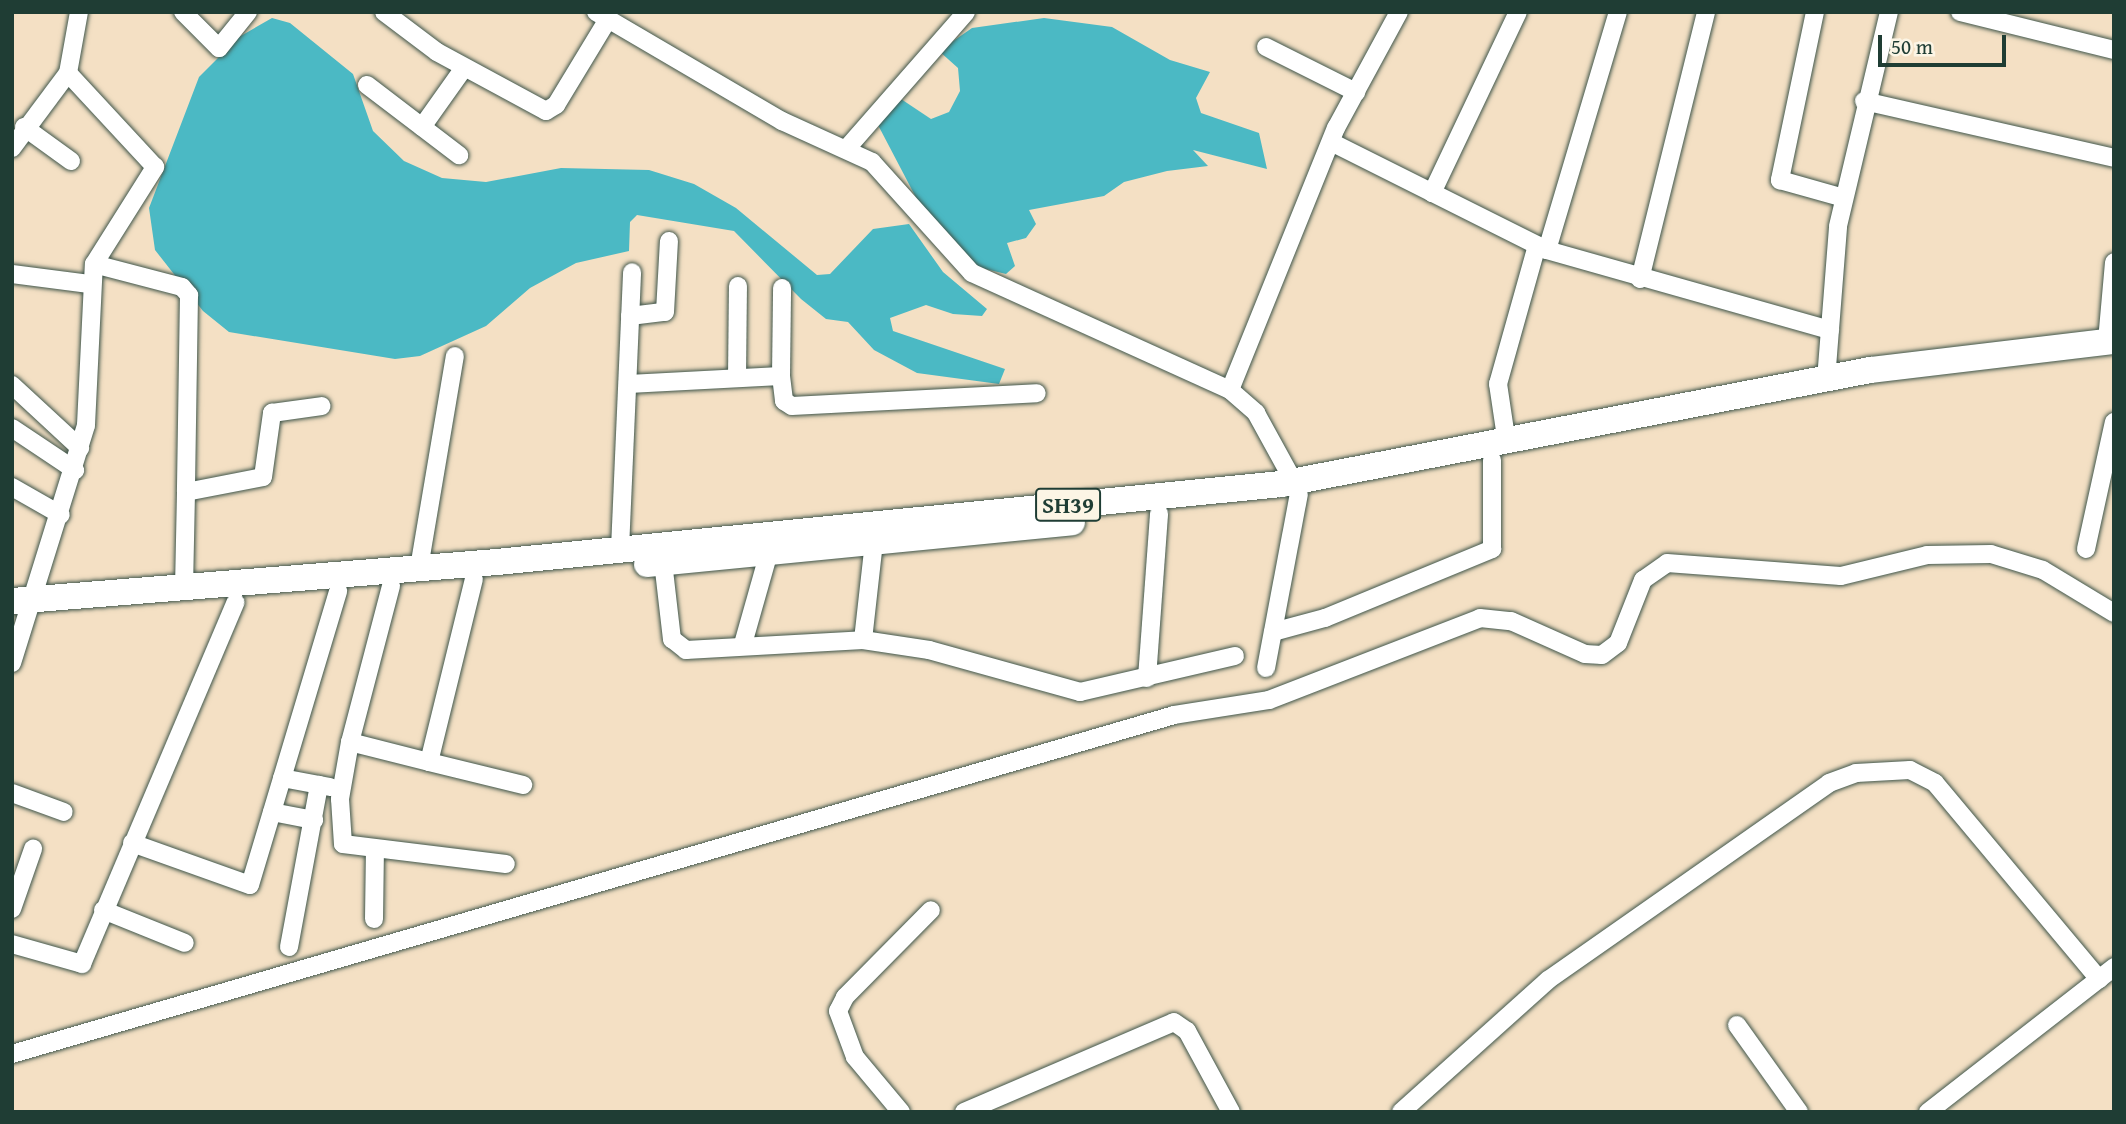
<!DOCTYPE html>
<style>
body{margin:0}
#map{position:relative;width:2126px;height:1124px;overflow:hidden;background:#f4e0c4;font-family:"Gentium Book Plus",serif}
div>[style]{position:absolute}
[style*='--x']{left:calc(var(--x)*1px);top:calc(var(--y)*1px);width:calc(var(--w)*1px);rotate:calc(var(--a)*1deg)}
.water>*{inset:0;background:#4bb9c4}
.roads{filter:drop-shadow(0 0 2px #3f554a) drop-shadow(0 0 2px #3f554a)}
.street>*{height:18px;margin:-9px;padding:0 9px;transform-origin:9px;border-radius:9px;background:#fff}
.primary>*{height:26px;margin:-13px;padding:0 13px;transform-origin:13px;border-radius:13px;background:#fff}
span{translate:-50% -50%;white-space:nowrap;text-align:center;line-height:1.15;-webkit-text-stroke:7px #fcf5e5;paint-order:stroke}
.shield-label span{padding:2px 5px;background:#fcf5e5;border:2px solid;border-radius:5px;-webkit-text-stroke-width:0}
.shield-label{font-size:23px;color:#1f3d34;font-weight:700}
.frame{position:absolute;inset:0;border:14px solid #1f3d34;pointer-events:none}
.scale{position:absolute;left:1878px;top:35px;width:128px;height:32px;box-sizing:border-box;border:4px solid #1f3d34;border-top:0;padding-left:9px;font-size:21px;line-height:24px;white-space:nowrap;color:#1f3d34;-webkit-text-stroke:5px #fcf5e5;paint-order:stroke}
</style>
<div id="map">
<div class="water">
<div style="clip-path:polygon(272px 18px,290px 23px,353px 74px,373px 131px,404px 161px,442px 178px,486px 182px,561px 168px,649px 170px,694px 184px,736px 208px,817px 275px,830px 274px,873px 229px,909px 224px,943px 272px,987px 309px,982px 316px,953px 314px,926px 305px,890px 318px,893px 331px,1005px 369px,999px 384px,917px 373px,874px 350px,848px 322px,826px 319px,801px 299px,734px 231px,637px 215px,630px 222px,629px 251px,576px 263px,530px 288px,486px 326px,420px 356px,395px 359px,229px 332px,203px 311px,155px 250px,149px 208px,199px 77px,239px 37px)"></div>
<div style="clip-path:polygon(1044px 18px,1112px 27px,1170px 60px,1210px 72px,1196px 98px,1201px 113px,1259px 133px,1267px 169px,1193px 150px,1208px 166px,1167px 171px,1124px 182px,1104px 196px,1029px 210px,1036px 224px,1026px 238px,1007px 243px,1015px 266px,1006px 274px,965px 264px,922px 209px,878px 125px,895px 95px,931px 119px,949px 112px,960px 91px,958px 68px,939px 51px,972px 28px)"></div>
</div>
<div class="roads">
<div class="street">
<div style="--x:183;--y:12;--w:51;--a:45"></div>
<div style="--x:219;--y:48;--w:46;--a:-51.1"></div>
<div style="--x:384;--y:12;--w:66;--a:37"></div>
<div style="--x:437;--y:52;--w:124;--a:28.4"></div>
<div style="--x:546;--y:111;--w:12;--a:-31"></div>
<div style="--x:556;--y:105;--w:100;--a:-58.8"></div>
<div style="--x:596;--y:12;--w:216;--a:30.4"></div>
<div style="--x:782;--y:121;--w:99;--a:24.5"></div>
<div style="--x:872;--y:162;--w:149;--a:48"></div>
<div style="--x:972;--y:273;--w:283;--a:24.4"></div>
<div style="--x:1230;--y:390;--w:283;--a:-68"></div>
<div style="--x:1336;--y:128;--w:132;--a:-61.5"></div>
<div style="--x:1815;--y:12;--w:172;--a:101.8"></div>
<div style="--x:1780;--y:180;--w:66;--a:15.7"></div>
<div style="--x:1960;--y:12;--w:159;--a:13.9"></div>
<div style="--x:1266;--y:47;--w:101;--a:26.6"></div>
<div style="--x:367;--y:85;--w:116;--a:37.3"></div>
<div style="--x:1864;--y:101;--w:256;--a:12.8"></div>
<div style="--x:24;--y:127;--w:58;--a:35.9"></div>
<div style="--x:422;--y:127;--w:72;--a:-54.6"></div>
<div style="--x:1331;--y:142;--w:241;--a:26.6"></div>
<div style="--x:1547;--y:250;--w:294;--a:15.8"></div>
<div style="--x:848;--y:147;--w:179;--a:-48.8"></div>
<div style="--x:12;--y:148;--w:94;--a:-53.3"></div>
<div style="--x:68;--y:73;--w:62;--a:-79.8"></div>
<div style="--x:1432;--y:193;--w:200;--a:-64.6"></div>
<div style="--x:1547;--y:250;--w:248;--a:-73.4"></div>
<div style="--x:94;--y:264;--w:91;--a:14.6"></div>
<div style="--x:182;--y:287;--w:11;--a:49"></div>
<div style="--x:189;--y:295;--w:197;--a:90.9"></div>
<div style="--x:12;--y:274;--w:78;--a:7.4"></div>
<div style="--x:1640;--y:279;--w:275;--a:-76.1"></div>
<div style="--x:630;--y:316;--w:35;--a:-7"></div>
<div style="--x:665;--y:312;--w:71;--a:-86.8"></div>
<div style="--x:2107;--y:341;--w:79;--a:-84.9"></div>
<div style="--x:781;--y:376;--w:25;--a:83"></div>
<div style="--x:784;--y:401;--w:9;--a:32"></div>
<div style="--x:792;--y:406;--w:245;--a:-3"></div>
<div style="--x:737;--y:378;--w:92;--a:-89.4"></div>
<div style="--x:1826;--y:380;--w:154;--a:-85.5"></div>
<div style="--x:1838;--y:226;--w:220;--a:-76.6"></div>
<div style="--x:628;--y:384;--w:153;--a:-3"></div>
<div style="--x:781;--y:376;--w:88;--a:-89.3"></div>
<div style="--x:12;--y:385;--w:93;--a:42.8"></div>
<div style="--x:1230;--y:390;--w:35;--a:41"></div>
<div style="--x:1256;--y:413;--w:79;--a:61.2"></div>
<div style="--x:12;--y:428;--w:76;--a:33.7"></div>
<div style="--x:1507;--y:444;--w:61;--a:-98.5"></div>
<div style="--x:1498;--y:384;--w:144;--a:-74.3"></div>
<div style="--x:12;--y:487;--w:56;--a:29.7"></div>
<div style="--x:620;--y:549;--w:277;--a:-87.5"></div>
<div style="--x:2086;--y:549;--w:130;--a:-77.6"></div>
<div style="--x:662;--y:553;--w:87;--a:83.4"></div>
<div style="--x:672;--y:639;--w:18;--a:38"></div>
<div style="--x:686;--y:650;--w:177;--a:-3.2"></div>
<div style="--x:863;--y:640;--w:99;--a:-83.6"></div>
<div style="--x:419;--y:568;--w:215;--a:-80.4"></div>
<div style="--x:391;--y:586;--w:161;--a:104.7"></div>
<div style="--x:350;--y:742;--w:81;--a:14.2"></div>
<div style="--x:429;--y:762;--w:188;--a:-76.2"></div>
<div style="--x:184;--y:588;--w:96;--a:-88.8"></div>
<div style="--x:186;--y:492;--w:78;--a:-11"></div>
<div style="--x:263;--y:477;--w:65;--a:-82"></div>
<div style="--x:272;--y:413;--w:50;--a:-8"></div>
<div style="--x:1273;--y:632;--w:54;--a:-15.1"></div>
<div style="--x:1325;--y:618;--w:181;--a:-22.4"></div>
<div style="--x:1492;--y:549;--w:89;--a:-90"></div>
<div style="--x:863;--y:640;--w:67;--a:8.6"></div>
<div style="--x:929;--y:650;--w:157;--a:15.5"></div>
<div style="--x:1080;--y:692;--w:159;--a:-13.1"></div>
<div style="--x:743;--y:644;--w:96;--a:-74.2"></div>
<div style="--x:12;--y:663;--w:249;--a:-72.7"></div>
<div style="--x:86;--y:425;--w:161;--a:-87.2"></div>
<div style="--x:94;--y:264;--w:115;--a:-57.8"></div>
<div style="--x:155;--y:167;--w:128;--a:-132.8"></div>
<div style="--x:1266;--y:668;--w:177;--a:-79.3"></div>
<div style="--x:1147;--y:678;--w:165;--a:-85.8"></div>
<div style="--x:350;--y:742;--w:58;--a:100"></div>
<div style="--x:340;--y:799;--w:45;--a:86.2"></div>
<div style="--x:343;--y:844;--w:164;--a:7"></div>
<div style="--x:429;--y:762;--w:97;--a:13.7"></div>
<div style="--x:282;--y:778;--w:49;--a:10.6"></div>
<div style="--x:12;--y:793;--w:55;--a:20.1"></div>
<div style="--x:272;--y:812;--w:43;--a:10.8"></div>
<div style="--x:132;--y:843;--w:125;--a:19.6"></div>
<div style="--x:250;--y:885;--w:307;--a:-73.3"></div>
<div style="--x:12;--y:909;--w:64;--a:-70.7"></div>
<div style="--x:103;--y:910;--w:88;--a:21.9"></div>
<div style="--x:374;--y:919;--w:70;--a:-89.2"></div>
<div style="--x:12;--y:944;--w:73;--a:15.9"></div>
<div style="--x:82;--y:964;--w:393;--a:-67"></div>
<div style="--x:289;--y:947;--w:165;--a:-79.5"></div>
<div style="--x:1737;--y:1025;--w:107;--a:54.5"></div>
<div style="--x:12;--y:1054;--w:1210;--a:-16.26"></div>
<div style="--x:1174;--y:715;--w:96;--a:-9"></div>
<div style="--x:1269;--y:700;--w:226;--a:-21.2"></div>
<div style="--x:1480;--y:618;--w:31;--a:6"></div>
<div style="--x:1511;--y:621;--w:81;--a:24"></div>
<div style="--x:1585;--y:654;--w:17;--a:3"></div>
<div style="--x:1602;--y:655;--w:20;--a:-37"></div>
<div style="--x:1618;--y:643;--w:68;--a:-68.4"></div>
<div style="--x:1643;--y:580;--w:29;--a:-35"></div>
<div style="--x:1667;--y:563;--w:174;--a:4.3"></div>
<div style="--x:1841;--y:576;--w:89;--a:-13.7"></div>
<div style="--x:1927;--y:555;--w:64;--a:-0.9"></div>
<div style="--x:1991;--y:554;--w:54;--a:17.1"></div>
<div style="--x:2043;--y:570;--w:83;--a:31.2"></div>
<div style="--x:901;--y:1112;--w:72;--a:-129.9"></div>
<div style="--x:855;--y:1057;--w:49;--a:-110.3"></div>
<div style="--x:838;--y:1011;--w:16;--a:-63"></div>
<div style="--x:845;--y:997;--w:122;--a:-45.3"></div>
<div style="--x:964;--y:1112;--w:228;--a:-23.2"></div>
<div style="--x:1174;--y:1022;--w:16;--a:35"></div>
<div style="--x:1187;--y:1031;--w:92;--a:61.5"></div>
<div style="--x:1401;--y:1112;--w:198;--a:-41.9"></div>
<div style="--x:1548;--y:980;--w:343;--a:-35"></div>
<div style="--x:1829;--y:783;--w:29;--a:-20"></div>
<div style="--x:1856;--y:773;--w:54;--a:-3.2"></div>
<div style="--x:1910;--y:770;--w:28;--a:27"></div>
<div style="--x:1935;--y:783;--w:256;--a:50.1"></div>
<div style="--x:1928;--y:1112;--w:236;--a:-37.9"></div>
</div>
<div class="primary">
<div style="--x:647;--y:564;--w:427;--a:-5.6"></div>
<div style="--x:12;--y:601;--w:487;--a:-4.6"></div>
<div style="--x:497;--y:562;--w:788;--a:-5.68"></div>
<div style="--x:1281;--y:484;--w:600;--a:-10.95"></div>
<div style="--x:1870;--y:370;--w:246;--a:-6.8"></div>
</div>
</div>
<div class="shield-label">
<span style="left:1068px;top:505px">SH39</span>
</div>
<div class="frame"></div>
<div class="scale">50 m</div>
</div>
